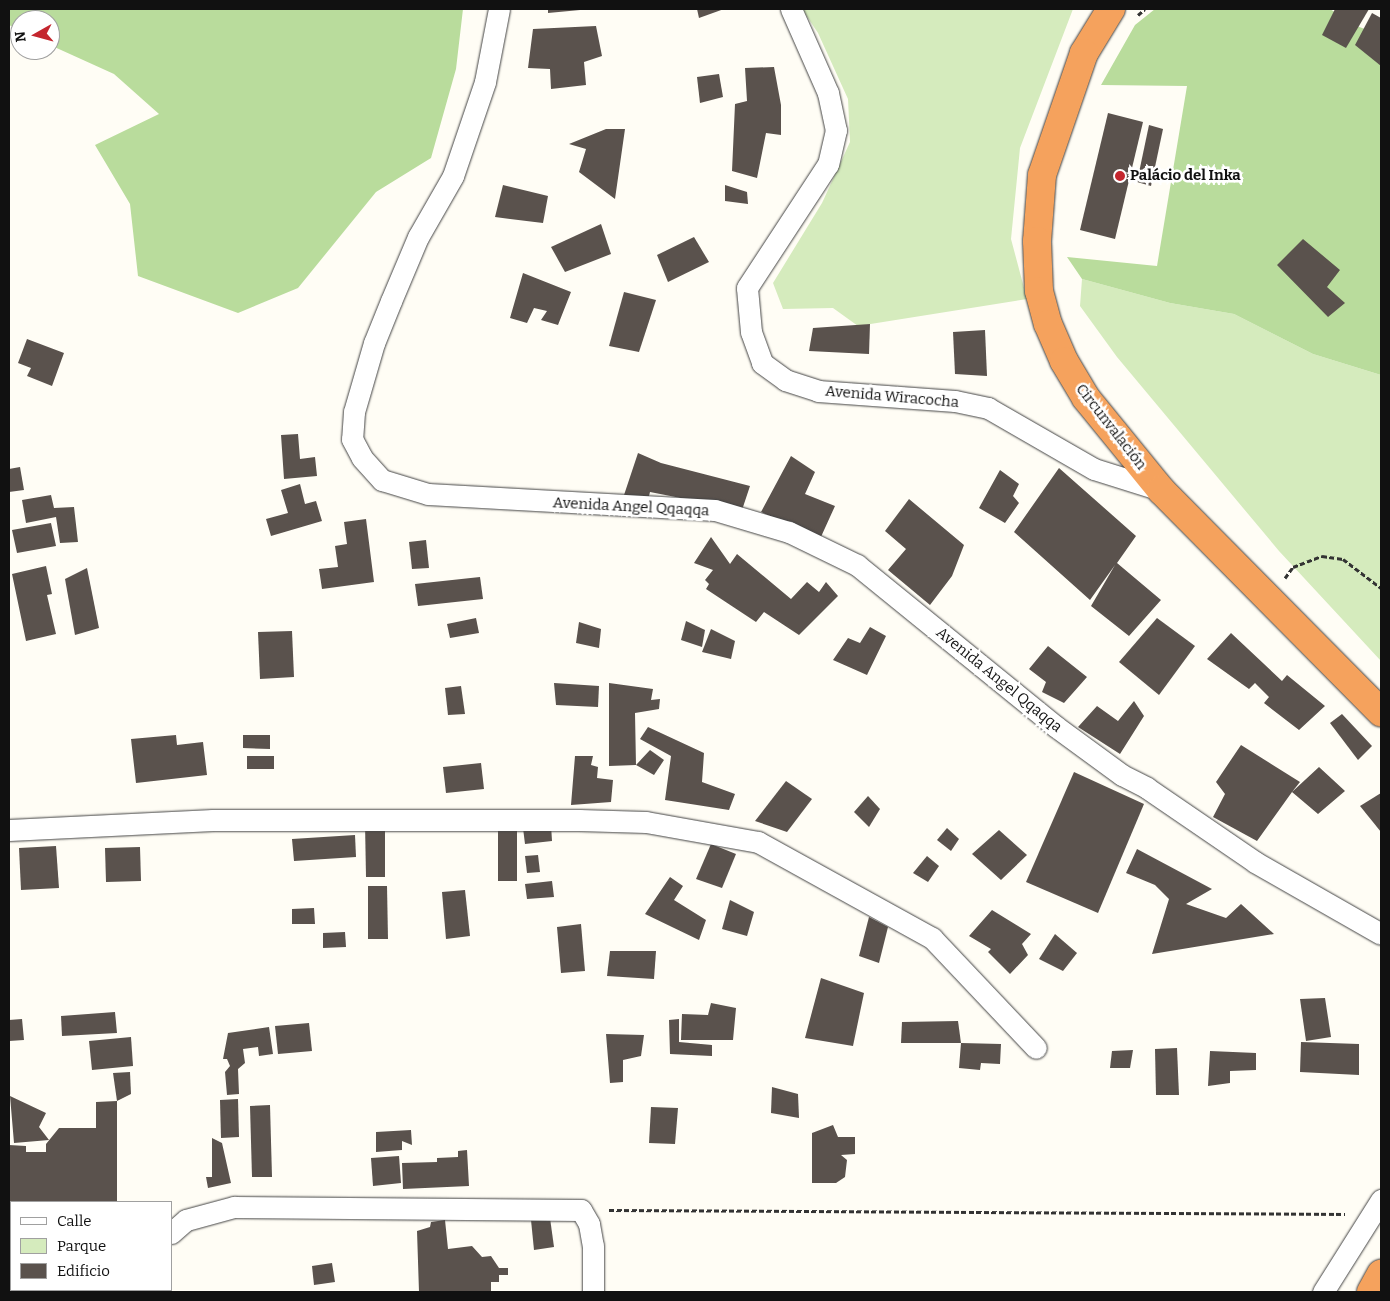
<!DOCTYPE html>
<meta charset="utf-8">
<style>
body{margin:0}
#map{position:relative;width:1390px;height:1301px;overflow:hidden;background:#fffdf5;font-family:Bitter,serif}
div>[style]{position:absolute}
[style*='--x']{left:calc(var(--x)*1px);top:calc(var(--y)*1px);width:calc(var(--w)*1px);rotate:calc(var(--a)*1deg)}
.green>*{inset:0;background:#d5ebbd}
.forest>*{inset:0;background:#b9dc9c}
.building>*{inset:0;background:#5a524d}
.path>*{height:3px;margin-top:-1.5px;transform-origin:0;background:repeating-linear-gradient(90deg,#333 0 5px,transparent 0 7.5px)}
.roads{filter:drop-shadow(0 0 1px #444) drop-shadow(0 0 1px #444)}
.street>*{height:21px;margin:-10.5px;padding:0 10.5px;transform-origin:10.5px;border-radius:10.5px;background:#fff}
.highway>*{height:28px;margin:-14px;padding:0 14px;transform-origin:14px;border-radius:14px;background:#f5a25d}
.dots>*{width:14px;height:14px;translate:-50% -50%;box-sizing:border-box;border:2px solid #fff;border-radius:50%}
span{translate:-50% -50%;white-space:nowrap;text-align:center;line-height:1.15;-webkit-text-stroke:5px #fff;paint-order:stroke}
.poi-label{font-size:15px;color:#111;font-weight:700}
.left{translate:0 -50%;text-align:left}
.street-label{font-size:15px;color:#111}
.frame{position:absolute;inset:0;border:10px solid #111;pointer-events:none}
.legend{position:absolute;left:10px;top:1201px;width:162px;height:90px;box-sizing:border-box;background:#fff;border:1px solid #a0a0a0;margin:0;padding:6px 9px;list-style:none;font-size:15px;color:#111}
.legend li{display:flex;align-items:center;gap:10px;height:25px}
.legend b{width:25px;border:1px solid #a0a0a0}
.north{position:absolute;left:10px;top:10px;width:50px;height:50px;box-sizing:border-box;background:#fff;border:1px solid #a0a0a0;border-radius:50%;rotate:263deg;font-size:14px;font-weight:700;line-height:20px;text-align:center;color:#111}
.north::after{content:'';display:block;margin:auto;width:18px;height:22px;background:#c4262e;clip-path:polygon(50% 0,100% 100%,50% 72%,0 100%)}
</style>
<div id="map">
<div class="green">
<div style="clip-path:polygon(802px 9px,1073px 9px,1020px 148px,1011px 239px,1027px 299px,858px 326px,833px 308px,783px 309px,773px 283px,822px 203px,850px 142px,848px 99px,818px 33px)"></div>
<div style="clip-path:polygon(1082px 279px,1170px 303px,1234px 314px,1313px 354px,1381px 375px,1381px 661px,1279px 551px,1117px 357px,1080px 306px)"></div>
</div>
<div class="forest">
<div style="clip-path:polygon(9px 9px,463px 9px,456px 69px,431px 158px,376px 192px,298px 288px,238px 313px,138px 276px,130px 204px,95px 145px,159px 114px,114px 74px,50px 45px,50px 20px,20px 20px,20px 30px,9px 25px)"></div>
<div style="clip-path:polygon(1155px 9px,1330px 9px,1354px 25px,1381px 35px,1381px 375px,1313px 354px,1234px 314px,1170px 303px,1082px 279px,1067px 257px,1157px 266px,1187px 86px,1101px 85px,1135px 25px)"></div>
</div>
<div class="building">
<div style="clip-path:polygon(548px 9px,580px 9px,580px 10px,548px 13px)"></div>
<div style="clip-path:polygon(697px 9px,724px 9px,699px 18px)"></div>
<div style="clip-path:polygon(1335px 9px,1369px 9px,1346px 48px,1322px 35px)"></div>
<div style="clip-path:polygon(1372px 13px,1381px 18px,1381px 66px,1355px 45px)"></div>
<div style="clip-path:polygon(596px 26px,602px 56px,584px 62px,586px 85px,551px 89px,550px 69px,528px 68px,533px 29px)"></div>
<div style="clip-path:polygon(774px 67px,781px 105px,781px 135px,766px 133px,757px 178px,732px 171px,735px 104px,747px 101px,745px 68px)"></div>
<div style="clip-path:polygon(719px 74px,723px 97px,700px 103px,697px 77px)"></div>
<div style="clip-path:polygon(1108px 113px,1143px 122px,1115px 239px,1080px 230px)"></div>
<div style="clip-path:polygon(1149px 125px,1163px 129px,1151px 186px,1137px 182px)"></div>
<div style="clip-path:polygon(606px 129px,625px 129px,615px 199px,579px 172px,586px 149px,569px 144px)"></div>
<div style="clip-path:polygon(503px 185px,548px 196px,543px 223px,495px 217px)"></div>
<div style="clip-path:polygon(725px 185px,747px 192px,748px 204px,725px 201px)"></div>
<div style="clip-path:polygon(601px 224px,611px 254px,565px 272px,551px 247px)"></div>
<div style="clip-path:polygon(694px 237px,709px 262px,668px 282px,657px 255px)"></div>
<div style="clip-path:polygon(1303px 239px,1340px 270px,1327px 287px,1345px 303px,1328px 317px,1277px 265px)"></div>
<div style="clip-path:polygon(523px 273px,571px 292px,558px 325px,541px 320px,547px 311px,534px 308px,527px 323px,510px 318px)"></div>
<div style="clip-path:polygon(624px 292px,656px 300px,639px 352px,609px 346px)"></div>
<div style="clip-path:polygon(870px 324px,869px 354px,809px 351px,813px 328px)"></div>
<div style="clip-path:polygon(985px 330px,987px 376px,955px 374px,953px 332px)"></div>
<div style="clip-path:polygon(27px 339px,64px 353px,52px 386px,27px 376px,31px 368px,18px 363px)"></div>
<div style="clip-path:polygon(298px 434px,300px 459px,315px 457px,317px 476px,284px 479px,281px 435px)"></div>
<div style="clip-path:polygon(638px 453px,661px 463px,750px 486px,742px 510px,650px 492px,648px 500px,623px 498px)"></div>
<div style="clip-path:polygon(791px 456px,815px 472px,805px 494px,835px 506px,820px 539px,761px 512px)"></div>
<div style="clip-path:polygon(20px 467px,24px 490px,9px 492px,9px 469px)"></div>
<div style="clip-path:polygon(1059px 468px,1136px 536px,1117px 563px,1161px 600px,1129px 636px,1091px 606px,1115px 565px,1090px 600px,1014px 532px)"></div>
<div style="clip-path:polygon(1000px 470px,1019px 484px,1013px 496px,1019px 503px,1005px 523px,979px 508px)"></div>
<div style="clip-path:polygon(300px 484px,305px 504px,316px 501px,322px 521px,271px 536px,266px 519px,288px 513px,281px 490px)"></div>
<div style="clip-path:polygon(51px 495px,54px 508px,74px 507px,78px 542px,60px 543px,56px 517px,26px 523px,22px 500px)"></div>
<div style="clip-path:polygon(909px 499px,964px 545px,952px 576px,930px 605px,888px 570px,906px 549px,885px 531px)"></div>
<div style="clip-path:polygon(366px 519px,374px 582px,322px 589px,319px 569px,338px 567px,335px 546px,347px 544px,344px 522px)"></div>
<div style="clip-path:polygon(51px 523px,56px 546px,17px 553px,12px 530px)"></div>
<div style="clip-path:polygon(711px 537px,730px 564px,737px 554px,791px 599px,807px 582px,819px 592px,826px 582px,838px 596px,799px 635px,764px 612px,756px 622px,706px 589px,709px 584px,705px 580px,713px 570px,694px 563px)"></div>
<div style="clip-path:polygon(426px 540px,429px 568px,412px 569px,409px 542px)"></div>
<div style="clip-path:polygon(46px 566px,52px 594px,47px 595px,56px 634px,26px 641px,12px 574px)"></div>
<div style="clip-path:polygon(87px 568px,99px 628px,75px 635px,65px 579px)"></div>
<div style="clip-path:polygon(480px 577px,483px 599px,418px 606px,415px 584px)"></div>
<div style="clip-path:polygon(476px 618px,479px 633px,450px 638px,447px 624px)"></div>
<div style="clip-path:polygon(1157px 618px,1195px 646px,1159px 695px,1119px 662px)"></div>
<div style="clip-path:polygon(686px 621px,705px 630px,702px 647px,681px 640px)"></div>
<div style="clip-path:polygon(579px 622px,601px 629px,599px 648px,576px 643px)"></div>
<div style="clip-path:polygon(870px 627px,886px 636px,867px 675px,833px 660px,848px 638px,860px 643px)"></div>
<div style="clip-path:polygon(711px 629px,735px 641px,731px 659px,702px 652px)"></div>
<div style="clip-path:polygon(292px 631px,294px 677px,260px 679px,258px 632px)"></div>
<div style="clip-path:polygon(1231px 633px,1282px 681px,1287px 675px,1325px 706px,1299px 730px,1264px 703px,1269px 697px,1255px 683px,1249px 689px,1207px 659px)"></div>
<div style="clip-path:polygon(1048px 646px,1087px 677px,1064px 703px,1042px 692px,1046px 682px,1029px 669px)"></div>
<div style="clip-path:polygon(554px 683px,599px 686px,598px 707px,556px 705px)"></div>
<div style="clip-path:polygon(609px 683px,653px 689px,651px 700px,660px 699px,659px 709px,635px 713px,636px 765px,609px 766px)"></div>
<div style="clip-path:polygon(461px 686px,465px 714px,448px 715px,445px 688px)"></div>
<div style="clip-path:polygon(1134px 701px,1144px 716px,1120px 754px,1078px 727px,1097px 706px,1118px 721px)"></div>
<div style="clip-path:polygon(1342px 714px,1372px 746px,1358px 760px,1330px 723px)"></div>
<div style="clip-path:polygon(648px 727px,704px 753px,702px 782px,735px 794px,729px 810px,665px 800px,671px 756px,640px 739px)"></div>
<div style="clip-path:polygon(176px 735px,177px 745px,203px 742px,207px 775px,136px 783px,131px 739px)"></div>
<div style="clip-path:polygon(243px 735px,270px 735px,270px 749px,243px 748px)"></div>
<div style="clip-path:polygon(1241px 745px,1300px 782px,1292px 792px,1319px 767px,1345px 791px,1318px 814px,1292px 792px,1257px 841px,1213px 817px,1225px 794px,1216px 782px)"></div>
<div style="clip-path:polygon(650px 750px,664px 760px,654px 775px,636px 765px)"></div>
<div style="clip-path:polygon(247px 756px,274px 756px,274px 769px,247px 769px)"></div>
<div style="clip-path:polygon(575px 756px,593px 756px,591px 765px,598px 767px,597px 778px,613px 780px,611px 802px,571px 805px)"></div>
<div style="clip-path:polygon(481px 763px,484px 789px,446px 793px,443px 767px)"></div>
<div style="clip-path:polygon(1074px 772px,1144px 804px,1098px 913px,1026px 882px)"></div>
<div style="clip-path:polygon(786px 781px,812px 799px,787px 832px,755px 821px)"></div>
<div style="clip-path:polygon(1381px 793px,1381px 832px,1360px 806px)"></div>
<div style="clip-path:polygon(868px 796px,880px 809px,869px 827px,854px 812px)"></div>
<div style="clip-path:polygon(365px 823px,385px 824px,385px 877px,366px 877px)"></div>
<div style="clip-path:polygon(551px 825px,552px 841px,525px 844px,523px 828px)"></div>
<div style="clip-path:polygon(498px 827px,517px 827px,517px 881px,498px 881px)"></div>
<div style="clip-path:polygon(947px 828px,959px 839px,951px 851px,937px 840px)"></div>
<div style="clip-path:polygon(999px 830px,1027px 855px,1001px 880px,972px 854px)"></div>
<div style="clip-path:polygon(355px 835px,356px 857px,294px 861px,292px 839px)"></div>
<div style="clip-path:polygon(711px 844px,736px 854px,722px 888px,696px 879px)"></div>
<div style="clip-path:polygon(56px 846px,59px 888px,21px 890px,19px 848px)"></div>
<div style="clip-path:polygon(140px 847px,141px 881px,106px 882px,105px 848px)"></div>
<div style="clip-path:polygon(1137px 849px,1212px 889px,1186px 904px,1226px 918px,1241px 904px,1274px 934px,1152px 954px,1169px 899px,1155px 885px,1126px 873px)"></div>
<div style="clip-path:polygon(538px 855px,540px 872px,527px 873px,525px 856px)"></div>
<div style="clip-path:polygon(927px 856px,939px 866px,928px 882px,913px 873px)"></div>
<div style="clip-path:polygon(670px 877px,683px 886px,674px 900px,706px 920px,699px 940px,645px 914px)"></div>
<div style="clip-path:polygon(552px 881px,554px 897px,527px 899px,525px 884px)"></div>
<div style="clip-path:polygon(368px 886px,387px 886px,388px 939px,368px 939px)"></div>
<div style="clip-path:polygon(465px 890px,470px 936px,446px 939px,442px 892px)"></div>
<div style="clip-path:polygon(730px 900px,754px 912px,747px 936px,722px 929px)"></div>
<div style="clip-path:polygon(314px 908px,315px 924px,292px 924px,292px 909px)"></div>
<div style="clip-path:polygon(992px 910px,1031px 934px,1022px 944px,1028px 955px,1010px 974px,988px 952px,991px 949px,969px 936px)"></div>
<div style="clip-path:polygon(869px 917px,888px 927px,879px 963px,859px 956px)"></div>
<div style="clip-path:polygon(581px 924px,585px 971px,561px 973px,557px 927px)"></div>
<div style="clip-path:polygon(345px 932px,346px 947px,323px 948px,323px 933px)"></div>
<div style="clip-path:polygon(1055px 934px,1077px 953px,1063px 971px,1039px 959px)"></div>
<div style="clip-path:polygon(610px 951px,656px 951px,654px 979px,607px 976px)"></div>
<div style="clip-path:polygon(821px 978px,864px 993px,853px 1046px,805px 1038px)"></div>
<div style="clip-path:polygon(1325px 998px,1331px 1037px,1306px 1041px,1300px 999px)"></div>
<div style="clip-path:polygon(711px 1003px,736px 1008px,733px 1040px,681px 1040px,682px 1014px,708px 1015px)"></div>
<div style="clip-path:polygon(115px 1012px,117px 1033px,62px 1036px,61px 1016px)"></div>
<div style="clip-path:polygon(22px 1019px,24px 1040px,9px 1041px,9px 1020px)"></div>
<div style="clip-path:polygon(679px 1019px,679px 1042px,712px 1045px,712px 1056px,670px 1054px,669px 1020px)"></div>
<div style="clip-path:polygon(958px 1021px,961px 1043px,901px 1043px,902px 1022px)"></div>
<div style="clip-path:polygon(309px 1023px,312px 1051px,278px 1054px,275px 1026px)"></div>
<div style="clip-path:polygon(269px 1027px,273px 1054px,259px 1056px,258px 1047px,243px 1049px,245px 1063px,238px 1069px,239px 1094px,227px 1095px,225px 1072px,230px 1066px,227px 1059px,223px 1059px,228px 1033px)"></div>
<div style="clip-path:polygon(606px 1034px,644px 1035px,641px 1056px,623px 1060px,623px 1082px,610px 1083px)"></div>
<div style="clip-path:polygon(131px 1037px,133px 1066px,92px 1070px,89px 1041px)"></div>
<div style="clip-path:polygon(1301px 1042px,1359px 1044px,1359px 1075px,1300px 1072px)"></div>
<div style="clip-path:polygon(961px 1043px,1001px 1044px,1000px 1064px,981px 1063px,980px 1070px,959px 1068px)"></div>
<div style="clip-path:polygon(1177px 1048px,1179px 1095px,1156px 1095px,1155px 1049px)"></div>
<div style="clip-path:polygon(1133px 1050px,1130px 1068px,1110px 1068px,1112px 1051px)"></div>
<div style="clip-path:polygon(1210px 1051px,1256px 1053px,1256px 1070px,1230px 1071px,1230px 1083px,1208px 1086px)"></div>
<div style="clip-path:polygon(130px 1072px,131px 1094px,117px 1101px,113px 1073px)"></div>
<div style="clip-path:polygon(772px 1087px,798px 1094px,799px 1118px,771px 1113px)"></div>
<div style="clip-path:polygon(10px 1096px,46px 1113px,39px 1127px,49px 1140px,14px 1143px)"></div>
<div style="clip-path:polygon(238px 1099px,239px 1137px,221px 1138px,220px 1100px)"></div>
<div style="clip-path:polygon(117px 1101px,117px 1202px,11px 1202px,11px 1216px,9px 1215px,9px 1145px,26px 1146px,26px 1152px,46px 1152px,46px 1144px,59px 1128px,96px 1128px,96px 1102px)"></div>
<div style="clip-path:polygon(270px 1105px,272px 1177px,252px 1177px,250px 1106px)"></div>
<div style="clip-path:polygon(651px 1107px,678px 1108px,675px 1144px,649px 1143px)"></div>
<div style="clip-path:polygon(833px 1125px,838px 1137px,855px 1137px,855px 1154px,841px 1155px,847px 1160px,845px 1177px,836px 1183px,812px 1183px,812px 1133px)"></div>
<div style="clip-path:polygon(411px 1130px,412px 1145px,402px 1141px,402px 1150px,376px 1152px,376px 1132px)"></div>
<div style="clip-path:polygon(212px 1138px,222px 1143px,231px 1183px,208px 1188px,206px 1177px,212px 1177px)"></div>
<div style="clip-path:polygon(467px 1150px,469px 1186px,403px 1189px,402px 1163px,437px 1162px,437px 1158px,458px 1157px,458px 1151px)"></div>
<div style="clip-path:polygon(399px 1156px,401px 1183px,373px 1186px,371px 1158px)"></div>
<div style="clip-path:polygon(550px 1218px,554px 1247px,534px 1250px,531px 1220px)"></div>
<div style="clip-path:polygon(445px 1220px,448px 1249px,472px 1246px,482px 1257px,491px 1256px,499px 1268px,508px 1268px,508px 1275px,499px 1275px,499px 1282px,491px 1282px,491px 1292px,419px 1292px,417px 1231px,430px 1227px,431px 1222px)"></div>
<div style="clip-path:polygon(332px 1263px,335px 1282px,314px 1285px,312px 1266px)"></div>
</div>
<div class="path">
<div style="--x:1138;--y:15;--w:9;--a:-41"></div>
<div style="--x:1285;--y:578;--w:14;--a:-54"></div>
<div style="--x:1293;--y:567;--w:31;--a:-21"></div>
<div style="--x:1322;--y:556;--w:21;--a:8"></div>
<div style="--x:1343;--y:559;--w:48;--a:37.3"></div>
<div style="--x:609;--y:1210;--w:736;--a:0.31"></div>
<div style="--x:9;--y:1283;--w:4;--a:56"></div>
<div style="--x:14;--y:1290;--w:3;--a:45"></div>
<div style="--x:69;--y:1290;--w:4;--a:34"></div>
</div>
<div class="roads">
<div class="street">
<div style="--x:499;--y:9;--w:74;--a:100.9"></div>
<div style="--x:485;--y:82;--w:99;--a:108.8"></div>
<div style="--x:453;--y:176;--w:70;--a:119.8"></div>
<div style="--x:418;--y:237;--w:69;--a:112.9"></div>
<div style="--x:391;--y:301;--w:45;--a:112"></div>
<div style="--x:374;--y:343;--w:72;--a:106.2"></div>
<div style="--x:354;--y:412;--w:27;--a:94"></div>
<div style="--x:352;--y:439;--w:21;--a:62"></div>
<div style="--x:362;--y:458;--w:30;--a:48"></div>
<div style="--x:382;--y:480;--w:48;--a:16.9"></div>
<div style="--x:428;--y:494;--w:287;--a:3.2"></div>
<div style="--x:715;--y:510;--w:77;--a:16.6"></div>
<div style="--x:789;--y:532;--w:76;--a:25.9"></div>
<div style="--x:857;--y:565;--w:255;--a:39.1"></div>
<div style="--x:1055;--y:726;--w:83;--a:36.2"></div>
<div style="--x:1122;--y:775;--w:28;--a:27"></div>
<div style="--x:1147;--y:788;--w:131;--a:34.4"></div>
<div style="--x:1255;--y:862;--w:145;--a:29.7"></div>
<div style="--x:791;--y:9;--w:92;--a:66.2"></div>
<div style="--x:828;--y:93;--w:38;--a:78"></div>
<div style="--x:836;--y:130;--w:35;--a:103"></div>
<div style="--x:828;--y:164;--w:148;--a:123.2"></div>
<div style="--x:747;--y:288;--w:44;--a:84.8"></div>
<div style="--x:751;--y:332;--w:33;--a:70"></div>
<div style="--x:762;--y:363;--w:29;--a:36"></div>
<div style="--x:785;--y:380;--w:35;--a:18"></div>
<div style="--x:818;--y:391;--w:137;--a:4.2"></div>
<div style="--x:955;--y:401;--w:34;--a:12"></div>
<div style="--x:988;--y:408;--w:122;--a:29.9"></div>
<div style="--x:1094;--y:469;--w:70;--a:17.4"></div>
<div style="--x:9;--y:830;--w:204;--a:-2.8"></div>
<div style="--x:213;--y:820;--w:366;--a:0"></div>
<div style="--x:579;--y:820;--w:67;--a:1.7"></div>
<div style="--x:646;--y:822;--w:114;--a:10.1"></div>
<div style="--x:758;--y:842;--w:199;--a:28.9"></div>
<div style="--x:932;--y:938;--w:151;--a:46.6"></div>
<div style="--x:171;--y:1233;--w:20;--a:-41"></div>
<div style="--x:186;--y:1220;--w:50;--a:-15.2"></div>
<div style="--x:234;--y:1207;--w:347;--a:0.5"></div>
<div style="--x:581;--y:1210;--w:16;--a:60"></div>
<div style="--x:589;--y:1224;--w:22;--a:80"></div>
<div style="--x:593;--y:1246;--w:46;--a:90"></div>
<div style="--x:9;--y:1242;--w:3;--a:45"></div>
<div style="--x:1323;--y:1292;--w:109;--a:-57.8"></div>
</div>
<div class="highway">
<div style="--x:1111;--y:9;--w:52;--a:121.5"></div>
<div style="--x:1084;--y:53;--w:129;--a:109"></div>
<div style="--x:1042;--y:175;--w:66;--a:94.3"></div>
<div style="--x:1037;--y:241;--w:50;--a:87.7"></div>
<div style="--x:1039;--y:291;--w:34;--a:75"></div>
<div style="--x:1048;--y:324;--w:40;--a:66.6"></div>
<div style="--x:1064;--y:361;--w:43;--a:59.3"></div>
<div style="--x:1086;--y:398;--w:119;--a:50.8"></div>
<div style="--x:1161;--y:490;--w:313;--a:45.3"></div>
<div style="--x:1371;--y:1292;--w:21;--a:-61"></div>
</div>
</div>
<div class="dots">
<div style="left:1120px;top:176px;background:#c4262e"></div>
</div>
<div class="poi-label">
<span class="left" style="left:1130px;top:176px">Palácio del Inka</span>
</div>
<div class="street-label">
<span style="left:892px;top:397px;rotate:5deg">Avenida Wiracocha</span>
<span style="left:1111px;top:427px;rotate:52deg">Circunvalación</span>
<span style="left:631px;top:507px;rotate:3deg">Avenida Angel Qqaqqa</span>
<span style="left:999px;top:680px;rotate:39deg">Avenida Angel Qqaqqa</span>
</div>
<div class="frame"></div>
<ul class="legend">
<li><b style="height:6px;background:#fff"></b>Calle</li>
<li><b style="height:14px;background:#d5ebbd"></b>Parque</li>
<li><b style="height:14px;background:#5a524d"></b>Edificio</li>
</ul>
<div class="north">N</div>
</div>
